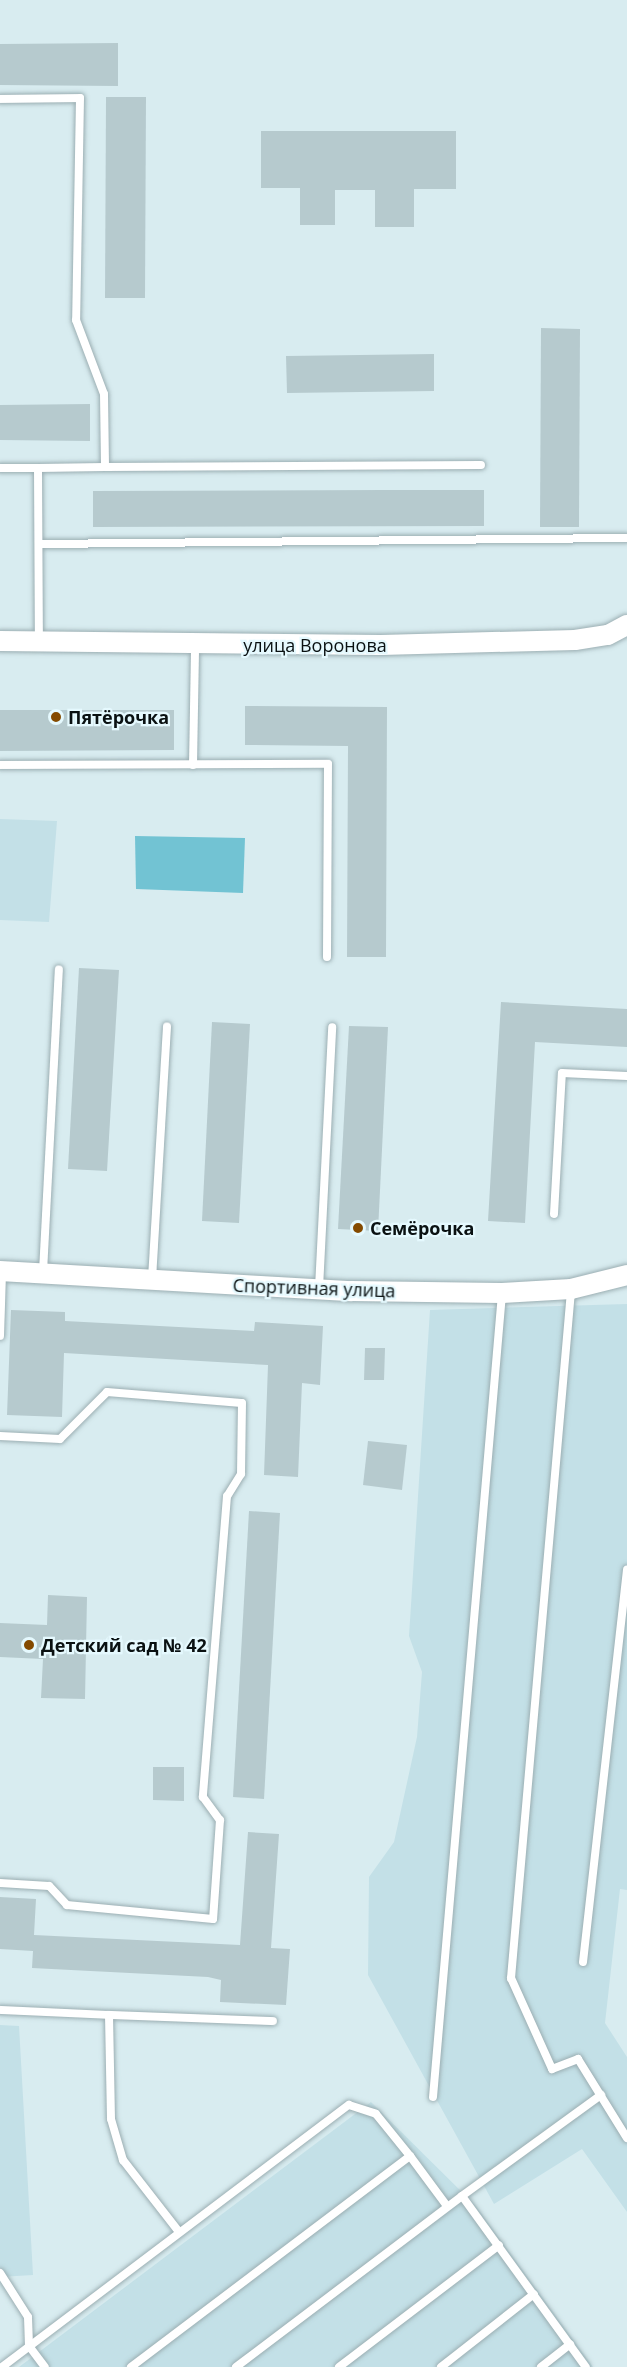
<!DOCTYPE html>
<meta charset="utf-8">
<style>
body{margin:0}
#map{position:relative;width:627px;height:2367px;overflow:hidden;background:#d8ecf0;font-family:"Open Sans",sans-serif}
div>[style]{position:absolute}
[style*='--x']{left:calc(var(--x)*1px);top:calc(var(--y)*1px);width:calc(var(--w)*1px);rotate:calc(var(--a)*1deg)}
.built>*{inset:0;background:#c3e0e7}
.green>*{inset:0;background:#72c3d3}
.building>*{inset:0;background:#b6cace}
.roads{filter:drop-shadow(0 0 2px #9baeb2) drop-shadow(0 0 2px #9baeb2)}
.service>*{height:8px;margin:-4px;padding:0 4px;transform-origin:4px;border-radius:4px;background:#fff}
.tertiary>*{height:20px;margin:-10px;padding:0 10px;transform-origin:10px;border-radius:10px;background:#fff}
.dots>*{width:16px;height:16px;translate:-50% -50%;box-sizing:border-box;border:3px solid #e5f9fe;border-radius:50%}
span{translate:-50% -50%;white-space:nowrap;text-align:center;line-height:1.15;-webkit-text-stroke:4.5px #e5f9fe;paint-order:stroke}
.street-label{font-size:18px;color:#0a1112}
.poi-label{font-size:18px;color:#0a1112;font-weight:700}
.left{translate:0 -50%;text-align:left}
</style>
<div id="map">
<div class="built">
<div style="clip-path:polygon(0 819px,57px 821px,49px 922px,0 920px)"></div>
<div style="clip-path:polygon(627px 1304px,627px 1890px,620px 1889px,605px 2023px,627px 2057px,627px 2212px,582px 2149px,494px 2204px,368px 1975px,369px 1877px,394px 1842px,417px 1737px,422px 1672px,409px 1636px,430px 1310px)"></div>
<div style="clip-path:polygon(0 2025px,19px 2026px,33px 2275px,0 2277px)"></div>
<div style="clip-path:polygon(371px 2102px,476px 2206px,593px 2367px,19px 2367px)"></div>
</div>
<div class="green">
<div style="clip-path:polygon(135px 836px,245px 838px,243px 893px,136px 889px)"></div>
</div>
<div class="building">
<div style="clip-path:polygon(118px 43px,118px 86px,0 85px,0 44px)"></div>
<div style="clip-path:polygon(106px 97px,146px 97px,145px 298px,105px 298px)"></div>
<div style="clip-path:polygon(261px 131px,456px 131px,456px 189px,414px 189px,414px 227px,375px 227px,375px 190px,335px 190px,335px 225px,300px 225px,300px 188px,261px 188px)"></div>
<div style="clip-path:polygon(541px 328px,580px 329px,579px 527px,540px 527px)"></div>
<div style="clip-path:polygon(434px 354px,434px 391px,287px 393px,286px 356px)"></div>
<div style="clip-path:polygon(90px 404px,90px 441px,0 440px,0 405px)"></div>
<div style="clip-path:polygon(384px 490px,484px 490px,484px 526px,93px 527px,93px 491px)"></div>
<div style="clip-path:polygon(245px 706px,387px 707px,386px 957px,347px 957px,348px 746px,245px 745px)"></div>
<div style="clip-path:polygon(0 710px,174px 710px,174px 750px,0 751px)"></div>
<div style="clip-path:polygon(79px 968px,119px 970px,107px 1171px,68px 1169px)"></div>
<div style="clip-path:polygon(501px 1002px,627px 1009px,627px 1047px,535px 1042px,525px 1223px,488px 1221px)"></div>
<div style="clip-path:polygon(212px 1022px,250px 1024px,239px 1223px,202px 1221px)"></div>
<div style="clip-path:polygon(349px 1026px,388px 1027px,378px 1231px,338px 1229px)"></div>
<div style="clip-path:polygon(11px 1310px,65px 1312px,65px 1321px,254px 1331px,255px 1322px,323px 1326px,320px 1385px,302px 1383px,298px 1477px,264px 1475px,268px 1365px,64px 1353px,62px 1417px,7px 1415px)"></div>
<div style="clip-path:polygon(365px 1348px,385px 1348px,384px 1380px,364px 1380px)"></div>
<div style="clip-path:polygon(368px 1441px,407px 1445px,402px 1490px,363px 1485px)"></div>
<div style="clip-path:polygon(249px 1511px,280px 1513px,264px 1799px,233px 1797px)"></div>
<div style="clip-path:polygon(48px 1595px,87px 1597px,85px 1699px,41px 1698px,43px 1659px,0 1657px,0 1623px,47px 1625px)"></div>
<div style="clip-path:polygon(153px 1767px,184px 1767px,184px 1801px,153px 1800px)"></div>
<div style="clip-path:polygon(248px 1832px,279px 1834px,271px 1948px,290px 1949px,286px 2005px,220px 2002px,221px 1980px,208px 1977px,32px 1968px,33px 1951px,0 1949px,0 1897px,36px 1899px,34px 1935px,240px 1945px)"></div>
</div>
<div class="roads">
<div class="service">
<div style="--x:0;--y:99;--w:80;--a:-0.7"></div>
<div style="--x:80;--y:98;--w:222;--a:91"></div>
<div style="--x:76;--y:320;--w:79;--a:69.3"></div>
<div style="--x:104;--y:394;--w:73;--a:89.2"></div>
<div style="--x:105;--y:467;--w:67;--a:179.1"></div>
<div style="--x:38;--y:468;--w:174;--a:89.7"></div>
<div style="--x:105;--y:467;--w:376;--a:-0.3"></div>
<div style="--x:0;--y:468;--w:38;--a:0"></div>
<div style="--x:40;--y:544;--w:587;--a:-0.59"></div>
<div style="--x:0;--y:765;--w:328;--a:-0.2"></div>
<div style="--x:328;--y:764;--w:193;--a:90.3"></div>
<div style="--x:193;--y:765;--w:120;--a:-89"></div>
<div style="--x:554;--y:1214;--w:141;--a:-86.8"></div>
<div style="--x:562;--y:1073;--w:65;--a:2.6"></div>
<div style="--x:43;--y:1272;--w:303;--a:-87"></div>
<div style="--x:152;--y:1279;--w:253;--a:-86.6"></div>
<div style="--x:319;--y:1288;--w:261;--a:-87.1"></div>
<div style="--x:571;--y:1291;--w:690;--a:94.99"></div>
<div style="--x:511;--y:1978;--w:100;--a:65.7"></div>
<div style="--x:552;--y:2069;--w:28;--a:-21"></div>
<div style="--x:578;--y:2059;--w:93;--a:58.2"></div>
<div style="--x:0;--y:1336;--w:64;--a:-88.2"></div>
<div style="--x:0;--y:1436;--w:60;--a:2.9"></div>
<div style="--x:60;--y:1439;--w:66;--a:-45"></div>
<div style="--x:107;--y:1392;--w:135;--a:4.7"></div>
<div style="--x:242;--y:1403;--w:71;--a:90.8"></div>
<div style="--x:241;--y:1474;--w:26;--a:122"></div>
<div style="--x:227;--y:1496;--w:302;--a:94.6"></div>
<div style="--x:203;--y:1797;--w:29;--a:54"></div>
<div style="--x:220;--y:1820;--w:99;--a:94"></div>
<div style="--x:213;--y:1919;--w:147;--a:-174.5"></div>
<div style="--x:67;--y:1905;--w:26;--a:-133"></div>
<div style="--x:49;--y:1886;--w:49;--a:-176.5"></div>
<div style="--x:583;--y:1962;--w:395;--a:-83.6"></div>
<div style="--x:0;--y:2010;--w:109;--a:2.6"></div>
<div style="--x:109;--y:2015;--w:104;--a:88.9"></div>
<div style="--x:111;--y:2119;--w:43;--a:73.7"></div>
<div style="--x:123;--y:2160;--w:91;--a:52.1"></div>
<div style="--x:109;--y:2015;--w:164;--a:2.1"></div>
<div style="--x:433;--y:2097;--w:806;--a:-85.09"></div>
<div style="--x:462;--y:2196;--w:172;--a:-36"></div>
<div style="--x:0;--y:2273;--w:52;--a:57.5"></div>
<div style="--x:28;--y:2317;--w:29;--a:88"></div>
<div style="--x:29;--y:2346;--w:26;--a:53"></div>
<div style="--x:2;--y:2367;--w:435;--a:-37.1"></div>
<div style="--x:349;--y:2105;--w:28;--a:18"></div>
<div style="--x:376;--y:2114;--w:54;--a:51"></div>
<div style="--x:131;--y:2367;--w:350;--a:-37.1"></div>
<div style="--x:410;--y:2156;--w:62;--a:53.5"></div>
<div style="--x:236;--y:2367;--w:283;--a:-37.1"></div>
<div style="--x:462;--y:2196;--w:211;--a:54.1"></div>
<div style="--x:339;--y:2367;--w:201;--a:-37.3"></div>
<div style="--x:441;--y:2367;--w:118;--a:-38.1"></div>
<div style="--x:541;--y:2367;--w:37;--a:-38"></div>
</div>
<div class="tertiary">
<div style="--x:0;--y:641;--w:381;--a:0.6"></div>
<div style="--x:381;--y:645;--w:194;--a:-1.5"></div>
<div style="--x:575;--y:640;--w:33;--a:-9"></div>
<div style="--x:608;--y:635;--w:21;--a:-28"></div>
<div style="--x:0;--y:1271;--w:352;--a:3.3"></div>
<div style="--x:351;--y:1291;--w:151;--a:0.8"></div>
<div style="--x:502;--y:1293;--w:69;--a:-3.3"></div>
<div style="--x:571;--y:1289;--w:58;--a:-14"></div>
</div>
</div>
<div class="dots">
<div style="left:56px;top:717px;background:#844a00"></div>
<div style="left:358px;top:1228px;background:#844a00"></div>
<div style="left:29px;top:1645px;background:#844a00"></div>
</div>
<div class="street-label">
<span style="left:315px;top:645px">улица Воронова</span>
<span style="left:314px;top:1288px;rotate:2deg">Спортивная улица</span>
</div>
<div class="poi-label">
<span class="left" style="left:68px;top:717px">Пятёрочка</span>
<span class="left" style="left:370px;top:1228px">Семёрочка</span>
<span class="left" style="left:41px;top:1645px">Детский сад № 42</span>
</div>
</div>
